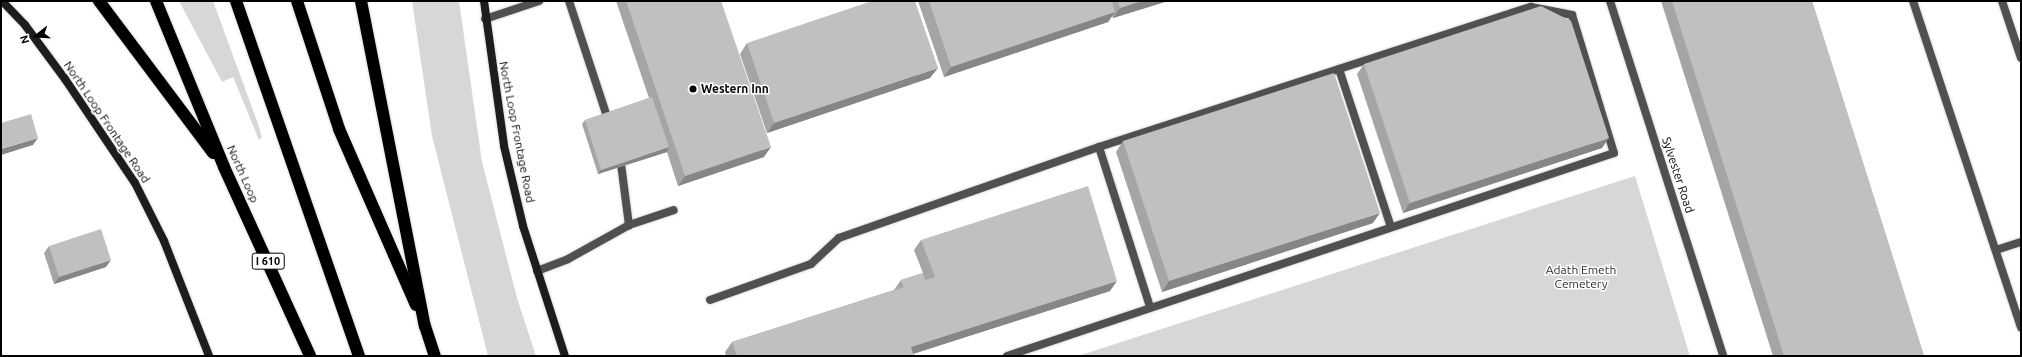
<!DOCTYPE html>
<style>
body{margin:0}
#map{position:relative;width:2022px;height:357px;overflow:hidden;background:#fff;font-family:Ubuntu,sans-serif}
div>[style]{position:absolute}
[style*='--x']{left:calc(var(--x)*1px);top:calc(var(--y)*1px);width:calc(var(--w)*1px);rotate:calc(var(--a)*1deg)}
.green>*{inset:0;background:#d7d7d7}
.roads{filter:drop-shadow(0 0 1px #dbdbdb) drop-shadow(0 0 1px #dbdbdb)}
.service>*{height:8px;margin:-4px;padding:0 4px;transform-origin:4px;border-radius:4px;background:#505050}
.minor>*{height:8px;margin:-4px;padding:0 4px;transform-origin:4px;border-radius:4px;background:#505050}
.secondary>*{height:8px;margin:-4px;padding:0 4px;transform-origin:4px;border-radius:4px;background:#1d1d1d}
.motorway>*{height:12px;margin:-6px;padding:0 6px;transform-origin:6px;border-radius:6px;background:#000}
.wall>*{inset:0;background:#a5a5a5}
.shaded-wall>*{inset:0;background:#868686}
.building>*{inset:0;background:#c0c0c0}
.dots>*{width:11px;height:11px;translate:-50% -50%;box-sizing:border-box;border:2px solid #fff;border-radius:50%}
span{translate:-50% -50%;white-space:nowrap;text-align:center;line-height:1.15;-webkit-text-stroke:3px #fff;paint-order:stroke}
.shield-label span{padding:1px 3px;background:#fff;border:1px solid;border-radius:3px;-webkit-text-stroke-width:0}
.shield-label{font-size:11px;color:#000;font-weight:700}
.poi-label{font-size:12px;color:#000;font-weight:700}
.left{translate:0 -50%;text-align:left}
.street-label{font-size:12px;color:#000}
.park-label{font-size:12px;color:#2e2e2e}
.frame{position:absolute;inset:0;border:2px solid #000;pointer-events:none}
.north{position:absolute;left:16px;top:16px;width:40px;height:40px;-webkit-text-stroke:3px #fff;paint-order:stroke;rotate:253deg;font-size:11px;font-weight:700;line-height:16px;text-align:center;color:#000}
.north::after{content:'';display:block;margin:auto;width:14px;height:18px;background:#000;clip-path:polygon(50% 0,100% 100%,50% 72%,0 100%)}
</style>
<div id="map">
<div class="green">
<div style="clip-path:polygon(179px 1px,213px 1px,257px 121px,262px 137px,259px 140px,233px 77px,222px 82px)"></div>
<div style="clip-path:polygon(412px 1px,459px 1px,482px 162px,517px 298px,536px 356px,488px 356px,432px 136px)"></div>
<div style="clip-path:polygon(1635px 176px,1690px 356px,1078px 356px)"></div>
</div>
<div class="roads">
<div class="service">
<div style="--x:569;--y:1;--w:128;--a:71.8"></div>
<div style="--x:1913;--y:1;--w:344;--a:71.7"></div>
<div style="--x:2002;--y:1;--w:60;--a:71.6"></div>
<div style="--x:485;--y:19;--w:57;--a:-18.4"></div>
<div style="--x:1339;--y:69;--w:166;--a:71.8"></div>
<div style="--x:1099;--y:147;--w:168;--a:72.3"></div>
<div style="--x:620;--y:156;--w:70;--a:82.6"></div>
<div style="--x:1996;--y:250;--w:26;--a:-18"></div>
<div style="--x:537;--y:271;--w:33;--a:-21"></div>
<div style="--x:568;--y:259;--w:70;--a:-29.1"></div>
<div style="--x:629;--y:225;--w:47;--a:-18.4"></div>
<div style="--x:710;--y:300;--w:107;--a:-19.6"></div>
<div style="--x:811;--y:264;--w:38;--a:-43"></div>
<div style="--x:839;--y:238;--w:275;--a:-19.3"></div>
<div style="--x:1099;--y:147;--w:454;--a:-18"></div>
<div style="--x:1531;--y:7;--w:42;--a:11"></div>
<div style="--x:1572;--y:15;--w:144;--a:73.1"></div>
<div style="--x:1614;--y:153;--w:640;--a:161.51"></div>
</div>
<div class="minor">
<div style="--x:1610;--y:1;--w:373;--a:72.3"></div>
</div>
<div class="secondary">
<div style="--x:2;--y:1;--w:33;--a:46"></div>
<div style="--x:25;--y:25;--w:67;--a:53.5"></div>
<div style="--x:65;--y:79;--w:125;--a:56.1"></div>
<div style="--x:135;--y:183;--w:65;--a:63.4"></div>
<div style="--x:164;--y:241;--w:123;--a:68.6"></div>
<div style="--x:484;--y:1;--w:146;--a:82.1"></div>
<div style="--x:504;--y:146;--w:82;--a:76.6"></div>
<div style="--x:523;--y:226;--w:137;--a:72.1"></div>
</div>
<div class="motorway">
<div style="--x:99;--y:1;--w:190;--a:53.1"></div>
<div style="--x:156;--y:1;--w:179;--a:67.7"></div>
<div style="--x:224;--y:167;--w:208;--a:65.5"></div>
<div style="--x:236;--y:1;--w:376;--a:70.9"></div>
<div style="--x:297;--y:1;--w:135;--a:71.8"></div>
<div style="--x:339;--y:129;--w:192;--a:66.4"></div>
<div style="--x:361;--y:1;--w:331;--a:78.9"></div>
<div style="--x:425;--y:326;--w:32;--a:72"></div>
</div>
</div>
<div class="wall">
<div style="clip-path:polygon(616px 1px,721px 1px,764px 157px,678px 186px,667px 152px,598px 174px,582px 124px,585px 120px,649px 98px)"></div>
<div style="clip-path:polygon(918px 1px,1168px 1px,1113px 18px,1112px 16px,1108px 22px,944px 77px)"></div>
<div style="clip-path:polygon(1661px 1px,1812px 1px,1924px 356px,1773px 356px)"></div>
<div style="clip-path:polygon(747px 43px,930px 78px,767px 133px,740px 54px)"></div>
<div style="clip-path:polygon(1364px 64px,1602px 148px,1403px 213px,1357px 74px)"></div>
<div style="clip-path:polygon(1123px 141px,1373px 223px,1162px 292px,1116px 152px)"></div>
<div style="clip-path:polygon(921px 240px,1110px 291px,913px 354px,914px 356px,726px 356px,725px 352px,732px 342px,894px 290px,901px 280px,923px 273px,914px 250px)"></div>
<div style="clip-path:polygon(49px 246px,106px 267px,54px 284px,44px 253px)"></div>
</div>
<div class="shaded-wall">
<div style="clip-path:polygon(1142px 1px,1168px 1px,1113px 18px,1120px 8px)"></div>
<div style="clip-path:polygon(1115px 12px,1108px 22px,944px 77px,951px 67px)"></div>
<div style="clip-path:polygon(938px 68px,930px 78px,767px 133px,774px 123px)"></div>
<div style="clip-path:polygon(38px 138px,33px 145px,1px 155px,1px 149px)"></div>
<div style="clip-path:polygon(1609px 138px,1602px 148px,1403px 213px,1410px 203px)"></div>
<div style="clip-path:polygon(669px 147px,667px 152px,598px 174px,601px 170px)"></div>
<div style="clip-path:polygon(771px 147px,764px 157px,678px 186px,685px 176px)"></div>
<div style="clip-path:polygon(1380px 213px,1373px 223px,1162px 292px,1169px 281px)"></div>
<div style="clip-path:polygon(111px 260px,106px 267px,54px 284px,59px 277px)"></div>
<div style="clip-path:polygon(1117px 281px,1110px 291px,906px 356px,911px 347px)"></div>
</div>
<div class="building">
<div style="clip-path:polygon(626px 1px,721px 1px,771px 147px,685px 176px)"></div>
<div style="clip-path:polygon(872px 1px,915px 1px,938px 68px,774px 123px,747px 43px)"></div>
<div style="clip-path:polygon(929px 1px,1112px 1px,1115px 12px,951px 67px)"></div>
<div style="clip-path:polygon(1118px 1px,1142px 1px,1120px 8px)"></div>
<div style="clip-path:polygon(1672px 1px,1812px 1px,1924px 356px,1784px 356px)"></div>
<div style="clip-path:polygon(1541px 6px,1571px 21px,1609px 138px,1410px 203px,1364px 64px)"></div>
<div style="clip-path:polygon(1334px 73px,1380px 213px,1169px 281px,1123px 141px)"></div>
<div style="clip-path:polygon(652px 97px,669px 147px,601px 170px,585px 120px)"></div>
<div style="clip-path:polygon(31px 114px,38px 138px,1px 149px,1px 123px)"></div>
<div style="clip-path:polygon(1088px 186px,1117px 281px,911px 347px,914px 356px,737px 356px,732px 342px,904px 287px,901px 280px,923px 273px,925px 280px,935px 277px,921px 240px)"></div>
<div style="clip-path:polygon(101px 229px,111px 260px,59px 277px,49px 246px)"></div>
</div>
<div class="dots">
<div style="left:693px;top:89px;background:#000"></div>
</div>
<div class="shield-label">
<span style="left:268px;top:261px">I 610</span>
</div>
<div class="poi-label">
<span class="left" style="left:701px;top:89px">Western Inn</span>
</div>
<div class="street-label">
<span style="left:107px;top:122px;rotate:56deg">North Loop Frontage Road</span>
<span style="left:517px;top:132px;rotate:79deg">North Loop Frontage Road</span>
<span style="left:243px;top:174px;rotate:66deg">North Loop</span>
<span style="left:1678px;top:175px;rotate:72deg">Sylvester Road</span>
</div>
<div class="park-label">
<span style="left:1581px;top:277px">Adath Emeth<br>Cemetery</span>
</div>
<div class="frame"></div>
<div class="north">N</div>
</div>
